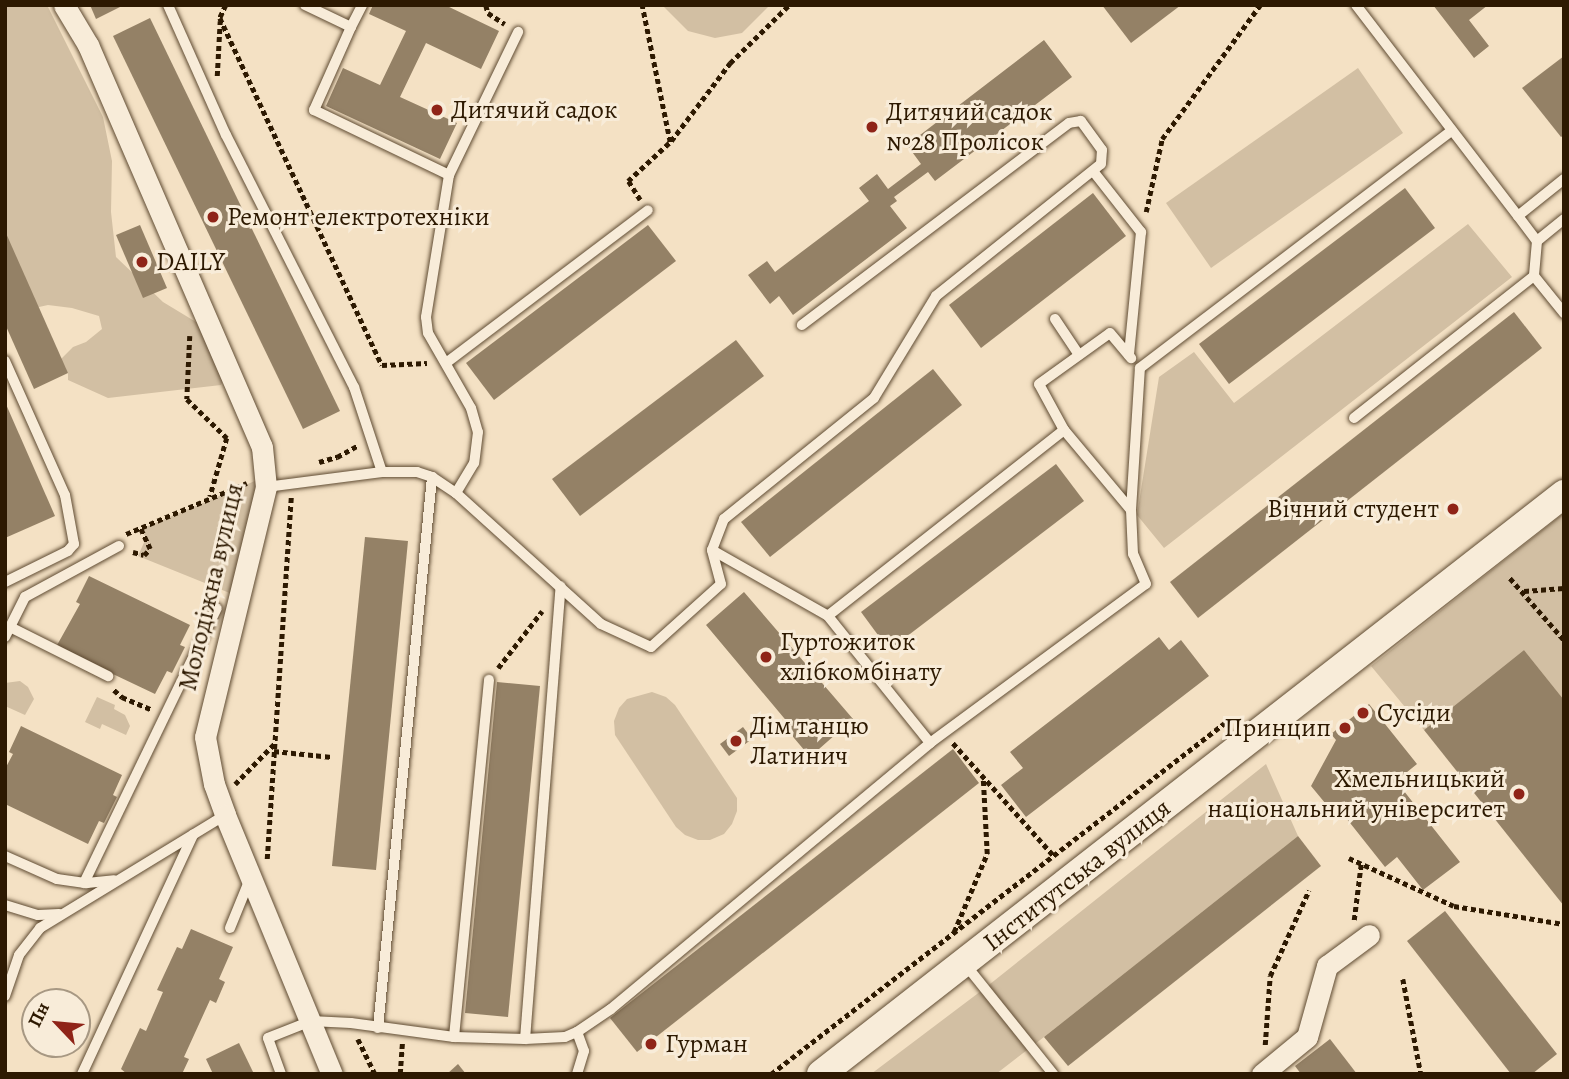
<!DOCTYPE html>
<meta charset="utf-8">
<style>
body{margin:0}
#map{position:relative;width:1569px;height:1079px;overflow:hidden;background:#f4e1c4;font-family:Alegreya,serif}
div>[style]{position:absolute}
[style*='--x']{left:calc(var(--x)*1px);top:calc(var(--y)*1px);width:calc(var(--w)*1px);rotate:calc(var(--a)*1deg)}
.green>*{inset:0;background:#d2bfa3}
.building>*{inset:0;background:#948166}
.path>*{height:4.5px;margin-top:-2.25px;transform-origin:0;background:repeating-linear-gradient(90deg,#2d1901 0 5px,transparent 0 8.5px)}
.roads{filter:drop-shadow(0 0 2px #5f4b32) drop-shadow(0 0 2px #5f4b32)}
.service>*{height:10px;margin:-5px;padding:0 5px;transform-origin:5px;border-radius:5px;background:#f8ecd9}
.minor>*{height:21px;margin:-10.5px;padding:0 10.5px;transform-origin:10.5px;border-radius:10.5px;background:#f8ecd9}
.tertiary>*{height:28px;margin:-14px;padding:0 14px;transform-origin:14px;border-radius:14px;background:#f8ecd9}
.dots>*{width:19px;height:19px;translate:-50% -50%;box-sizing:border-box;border:4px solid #f8ecd9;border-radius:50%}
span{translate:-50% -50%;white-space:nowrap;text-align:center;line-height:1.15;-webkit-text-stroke:6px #f8ecd9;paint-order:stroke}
.poi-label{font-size:26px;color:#2d1901}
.left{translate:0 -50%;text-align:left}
.right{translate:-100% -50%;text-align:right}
.street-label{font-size:26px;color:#2d1901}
.frame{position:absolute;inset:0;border:7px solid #2d1901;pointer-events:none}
.north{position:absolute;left:21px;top:988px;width:70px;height:70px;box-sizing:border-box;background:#f8ecd9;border:2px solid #a79883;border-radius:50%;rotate:296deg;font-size:19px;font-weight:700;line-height:28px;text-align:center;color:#2d1901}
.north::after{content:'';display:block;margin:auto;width:24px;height:32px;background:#8f2418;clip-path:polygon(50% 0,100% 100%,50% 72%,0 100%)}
</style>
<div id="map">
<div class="green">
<div style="clip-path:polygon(5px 5px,47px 5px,103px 117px,112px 161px,111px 212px,116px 257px,163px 302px,201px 325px,228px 368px,221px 385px,108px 398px,68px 380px,68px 373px,59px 361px,73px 347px,86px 342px,102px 329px,99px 316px,72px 308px,48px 305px,12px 313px,5px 307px)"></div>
<div style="clip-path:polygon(662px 5px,770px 5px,742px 33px,715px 38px,688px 31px)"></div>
<div style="clip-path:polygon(1358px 68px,1403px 133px,1211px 268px,1166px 203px)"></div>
<div style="clip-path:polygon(1468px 224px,1512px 277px,1164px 548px,1137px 515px,1159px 377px,1194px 352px,1234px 403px)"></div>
<div style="clip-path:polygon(264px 477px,237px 596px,138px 556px,146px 538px,141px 529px)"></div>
<div style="clip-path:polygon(1564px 513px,1564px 700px,1524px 650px,1424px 730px,1371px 666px)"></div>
<div style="clip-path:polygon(20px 681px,28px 687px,34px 699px,25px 715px,5px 706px,5px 683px)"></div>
<div style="clip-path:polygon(652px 692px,666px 697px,675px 705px,737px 798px,737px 811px,732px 824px,724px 834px,710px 840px,698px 840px,685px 835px,676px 827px,615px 735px,614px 721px,619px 708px,627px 699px)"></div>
<div style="clip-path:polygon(97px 697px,115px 705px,114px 709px,125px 715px,130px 726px,126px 735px,102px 724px,100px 729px,85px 722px)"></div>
<div style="clip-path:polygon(1266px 764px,1298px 836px,1044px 1037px,996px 1074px,871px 1074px,985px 988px)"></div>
</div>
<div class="building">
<div style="clip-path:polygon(90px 5px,124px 5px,96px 19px)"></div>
<div style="clip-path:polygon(373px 5px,445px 5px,499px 31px,481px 69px,426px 43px,400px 97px,457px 123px,440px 159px,326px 106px,343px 68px,380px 85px,406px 31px,369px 14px)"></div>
<div style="clip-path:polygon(1102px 5px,1181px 5px,1131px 43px)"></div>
<div style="clip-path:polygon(1433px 5px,1488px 5px,1469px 20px,1489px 46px,1474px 58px)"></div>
<div style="clip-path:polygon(150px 18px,340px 411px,303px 429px,113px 36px)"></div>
<div style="clip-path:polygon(1044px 40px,1072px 77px,935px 181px,928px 172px,894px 197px,897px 201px,890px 206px,907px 228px,793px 315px,779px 296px,770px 304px,748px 275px,767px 261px,775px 272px,869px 201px,859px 188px,877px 174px,888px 189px,921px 164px,907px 145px)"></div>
<div style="clip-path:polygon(1564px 56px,1564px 135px,1561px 137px,1522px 88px)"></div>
<div style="clip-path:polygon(1405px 188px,1435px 228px,1229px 384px,1199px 344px)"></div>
<div style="clip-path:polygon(1093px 193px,1126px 236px,981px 348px,949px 305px)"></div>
<div style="clip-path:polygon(140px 225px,167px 288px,143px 298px,116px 235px)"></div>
<div style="clip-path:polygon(648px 225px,676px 261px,494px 400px,466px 363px)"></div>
<div style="clip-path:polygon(5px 231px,68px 373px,34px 389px,5px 324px)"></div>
<div style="clip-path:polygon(1514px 312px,1542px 348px,1198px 618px,1170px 582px)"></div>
<div style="clip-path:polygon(736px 340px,764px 376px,580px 516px,552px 479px)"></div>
<div style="clip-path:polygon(933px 369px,962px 405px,770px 557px,741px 522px)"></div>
<div style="clip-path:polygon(5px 402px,55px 516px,5px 538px)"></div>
<div style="clip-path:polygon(1056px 464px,1084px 501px,889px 650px,861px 612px)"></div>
<div style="clip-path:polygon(365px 537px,408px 541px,376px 870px,332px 866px)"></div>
<div style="clip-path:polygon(89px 576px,190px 625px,180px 645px,185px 647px,172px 673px,167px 671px,155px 694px,56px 647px,80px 604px,76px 602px)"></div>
<div style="clip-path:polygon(744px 592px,853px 719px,810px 757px,789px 732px,789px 724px,706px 625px)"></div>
<div style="clip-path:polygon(1159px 637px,1169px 650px,1181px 640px,1209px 676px,1026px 817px,1001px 785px,1023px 768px,1010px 752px)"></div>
<div style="clip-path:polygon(1524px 650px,1564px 700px,1564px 906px,1424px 730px)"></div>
<div style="clip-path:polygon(497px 682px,540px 686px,508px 1017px,465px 1013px)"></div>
<div style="clip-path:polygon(1369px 704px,1417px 764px,1396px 781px,1460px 862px,1423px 890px,1397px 857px,1385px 867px,1335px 804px,1330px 809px,1311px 786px,1336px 740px,1331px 734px)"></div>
<div style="clip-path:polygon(21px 726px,122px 775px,113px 795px,117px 797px,104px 823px,99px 821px,88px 844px,5px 804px,5px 769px,13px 754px,9px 752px)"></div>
<div style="clip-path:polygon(743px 727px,752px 739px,729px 756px,720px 744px)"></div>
<div style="clip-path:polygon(953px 749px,979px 783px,637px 1052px,610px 1018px)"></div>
<div style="clip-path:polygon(1298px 836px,1321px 866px,1068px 1066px,1044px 1037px)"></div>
<div style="clip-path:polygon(1445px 911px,1557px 1054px,1532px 1074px,1511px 1074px,1407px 941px)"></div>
<div style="clip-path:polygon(191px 929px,233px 947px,219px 979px,225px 982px,216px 1003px,210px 1000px,184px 1057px,189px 1059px,182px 1074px,127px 1074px,121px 1069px,140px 1028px,146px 1031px,163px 992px,157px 990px,177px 947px,182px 949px)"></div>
<div style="clip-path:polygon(1330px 1039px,1357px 1074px,1301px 1074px,1295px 1066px)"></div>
<div style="clip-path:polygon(239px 1043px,254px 1074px,213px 1074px,206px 1059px)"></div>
<div style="clip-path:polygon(458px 1064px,466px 1074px,447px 1074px)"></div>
</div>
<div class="path">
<div style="--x:226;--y:5;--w:14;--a:115"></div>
<div style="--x:220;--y:18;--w:383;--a:65"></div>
<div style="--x:382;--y:365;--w:45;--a:-2.5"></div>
<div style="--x:486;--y:5;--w:8;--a:76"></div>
<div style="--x:488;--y:13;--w:20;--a:33"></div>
<div style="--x:217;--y:76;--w:55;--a:-86.9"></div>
<div style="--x:671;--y:141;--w:98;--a:-52.9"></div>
<div style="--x:730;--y:63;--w:83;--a:-44.5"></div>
<div style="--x:640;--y:200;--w:22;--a:-122"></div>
<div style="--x:628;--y:181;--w:57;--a:-42.9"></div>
<div style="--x:670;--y:142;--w:140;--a:-101.6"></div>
<div style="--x:1146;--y:212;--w:75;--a:-77.6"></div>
<div style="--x:1162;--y:139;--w:166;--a:-53.8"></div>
<div style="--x:190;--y:336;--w:63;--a:92.7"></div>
<div style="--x:187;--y:399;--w:56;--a:44.3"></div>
<div style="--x:227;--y:438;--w:61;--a:106.1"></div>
<div style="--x:319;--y:462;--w:19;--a:-16"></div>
<div style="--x:337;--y:457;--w:25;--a:-29"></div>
<div style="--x:126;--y:534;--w:131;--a:-22.9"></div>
<div style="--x:133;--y:552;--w:11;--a:15"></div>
<div style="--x:144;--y:555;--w:8;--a:-45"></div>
<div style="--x:150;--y:549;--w:23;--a:-115"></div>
<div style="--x:1510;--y:578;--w:82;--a:48.9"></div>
<div style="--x:1524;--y:591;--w:40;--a:-4.3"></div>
<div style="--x:498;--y:668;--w:72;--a:-52.3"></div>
<div style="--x:114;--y:690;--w:11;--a:41"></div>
<div style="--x:122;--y:697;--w:33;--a:23"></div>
<div style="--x:953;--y:743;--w:150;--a:48.2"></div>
<div style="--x:274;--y:751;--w:58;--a:5.9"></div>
<div style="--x:235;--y:784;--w:57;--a:-45.7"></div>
<div style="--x:1349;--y:858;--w:115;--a:24.6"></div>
<div style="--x:1454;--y:906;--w:111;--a:9.3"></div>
<div style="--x:267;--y:859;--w:363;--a:-86.2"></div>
<div style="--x:1354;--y:920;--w:56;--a:-82.9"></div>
<div style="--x:954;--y:932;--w:85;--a:-67.1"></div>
<div style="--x:987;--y:854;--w:77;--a:-93"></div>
<div style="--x:1403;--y:979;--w:97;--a:79.3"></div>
<div style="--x:358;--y:1039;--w:39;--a:64"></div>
<div style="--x:1265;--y:1045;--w:69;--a:-85.9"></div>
<div style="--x:1270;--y:976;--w:94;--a:-65.6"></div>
<div style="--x:400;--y:1074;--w:31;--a:-86"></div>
<div style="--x:771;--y:1074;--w:580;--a:-37.72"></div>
</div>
<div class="roads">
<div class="service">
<div style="--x:168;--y:5;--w:142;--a:66"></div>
<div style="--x:226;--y:135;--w:283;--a:63.1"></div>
<div style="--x:354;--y:387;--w:89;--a:71.8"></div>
<div style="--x:305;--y:5;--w:51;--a:25.6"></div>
<div style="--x:351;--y:27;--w:91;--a:114"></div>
<div style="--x:314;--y:110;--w:150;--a:25.7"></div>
<div style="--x:449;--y:175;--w:159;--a:-64.2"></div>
<div style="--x:1356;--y:5;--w:266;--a:52.5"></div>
<div style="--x:351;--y:27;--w:25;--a:-63"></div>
<div style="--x:1093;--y:171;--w:78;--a:51.8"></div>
<div style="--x:1141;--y:232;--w:124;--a:95.6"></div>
<div style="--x:449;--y:175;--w:144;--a:99.2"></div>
<div style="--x:426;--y:317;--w:16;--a:83"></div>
<div style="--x:428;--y:333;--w:86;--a:60.2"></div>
<div style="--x:471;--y:408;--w:25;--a:74"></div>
<div style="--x:478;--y:432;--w:31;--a:97"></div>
<div style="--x:474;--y:463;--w:35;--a:121"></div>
<div style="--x:1564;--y:179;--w:59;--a:141.2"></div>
<div style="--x:1518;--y:216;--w:31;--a:53"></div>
<div style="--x:1537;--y:241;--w:35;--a:95"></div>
<div style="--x:1534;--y:276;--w:48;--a:51"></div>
<div style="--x:1537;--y:241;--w:35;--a:-39"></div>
<div style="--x:1055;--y:319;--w:43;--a:56.3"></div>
<div style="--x:5;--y:361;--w:147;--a:65.9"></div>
<div style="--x:65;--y:495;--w:50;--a:79.6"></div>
<div style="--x:74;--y:544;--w:9;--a:131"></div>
<div style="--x:68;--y:551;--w:70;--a:153.8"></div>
<div style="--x:446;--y:363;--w:253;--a:-37.1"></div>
<div style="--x:1354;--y:418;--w:229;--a:-38.3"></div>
<div style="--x:1064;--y:430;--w:52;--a:-118.5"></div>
<div style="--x:1039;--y:384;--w:87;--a:-35.7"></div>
<div style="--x:1110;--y:333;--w:33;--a:50"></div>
<div style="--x:266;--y:487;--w:117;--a:-7.4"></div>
<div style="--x:382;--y:472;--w:35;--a:0"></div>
<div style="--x:417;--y:472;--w:16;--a:18"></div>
<div style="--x:432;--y:477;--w:29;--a:34"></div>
<div style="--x:456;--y:493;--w:195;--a:42.1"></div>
<div style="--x:601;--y:624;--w:55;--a:24.7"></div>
<div style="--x:651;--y:647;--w:94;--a:-42"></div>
<div style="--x:721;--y:584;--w:35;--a:-105"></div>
<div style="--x:712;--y:550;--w:33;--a:-69"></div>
<div style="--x:724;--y:519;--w:193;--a:-38.9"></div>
<div style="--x:874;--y:398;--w:119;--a:-58.7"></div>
<div style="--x:936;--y:296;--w:211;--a:-38.7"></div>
<div style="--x:1101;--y:164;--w:14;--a:-86"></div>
<div style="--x:1102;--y:150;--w:36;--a:-126"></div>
<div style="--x:1081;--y:121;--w:12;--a:171"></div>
<div style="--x:1069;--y:123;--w:335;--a:142.9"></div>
<div style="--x:1131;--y:510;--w:142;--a:-86.4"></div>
<div style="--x:1140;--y:368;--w:392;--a:-37.3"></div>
<div style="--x:712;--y:550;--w:133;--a:29.6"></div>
<div style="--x:10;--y:627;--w:110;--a:26.6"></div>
<div style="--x:5;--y:637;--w:45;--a:-63.4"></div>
<div style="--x:25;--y:597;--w:107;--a:-28.5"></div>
<div style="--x:5;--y:856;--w:57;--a:23.9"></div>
<div style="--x:57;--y:879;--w:30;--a:8"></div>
<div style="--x:87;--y:883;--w:27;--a:-6"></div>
<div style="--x:84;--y:883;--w:305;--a:-64.2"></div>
<div style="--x:5;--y:905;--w:34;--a:17"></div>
<div style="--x:38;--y:915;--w:21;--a:-3"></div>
<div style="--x:230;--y:928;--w:53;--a:-67.8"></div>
<div style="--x:965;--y:964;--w:141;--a:51.3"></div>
<div style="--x:5;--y:996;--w:43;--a:-71.1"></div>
<div style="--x:19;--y:955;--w:34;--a:-52"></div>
<div style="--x:40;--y:928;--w:217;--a:-31.4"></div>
<div style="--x:378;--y:1028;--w:554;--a:-84.4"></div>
<div style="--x:454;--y:1037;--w:359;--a:-84.4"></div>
<div style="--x:525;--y:1039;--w:454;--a:-85.5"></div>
<div style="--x:82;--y:1074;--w:264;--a:-65.1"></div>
<div style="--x:281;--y:1074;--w:38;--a:-110"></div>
<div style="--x:268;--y:1038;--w:46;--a:-21.6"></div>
<div style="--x:311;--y:1021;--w:40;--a:2.9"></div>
<div style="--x:351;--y:1023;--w:104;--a:7.7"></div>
<div style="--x:454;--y:1037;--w:71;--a:1.6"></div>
<div style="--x:525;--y:1039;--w:40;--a:-2.9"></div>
<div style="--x:565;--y:1037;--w:13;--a:-23"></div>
<div style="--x:577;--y:1032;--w:41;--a:-34.1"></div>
<div style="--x:611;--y:1009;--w:415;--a:-39.8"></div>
<div style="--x:930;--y:743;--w:268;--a:-36.4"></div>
<div style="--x:1146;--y:584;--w:33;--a:-113"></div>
<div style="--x:1133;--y:554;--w:44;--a:-92.6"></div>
<div style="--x:1131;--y:510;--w:104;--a:-129.9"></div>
<div style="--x:1064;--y:430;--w:300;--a:141.8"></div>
<div style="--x:828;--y:616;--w:163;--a:51.2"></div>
<div style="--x:577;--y:1074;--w:24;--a:-73"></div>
<div style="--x:584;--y:1051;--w:20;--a:-110"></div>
</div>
<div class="minor">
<div style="--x:64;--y:5;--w:47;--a:59"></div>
<div style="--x:88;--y:45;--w:438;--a:66.6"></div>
<div style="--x:262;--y:447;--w:40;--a:84.3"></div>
<div style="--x:266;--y:487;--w:257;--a:103.7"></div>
<div style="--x:205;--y:737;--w:48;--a:79.2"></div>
<div style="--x:214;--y:784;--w:33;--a:70"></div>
<div style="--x:225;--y:815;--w:280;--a:67.6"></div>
<div style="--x:1262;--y:1074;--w:58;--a:-39.4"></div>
<div style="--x:1307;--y:1037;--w:74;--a:-74.3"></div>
<div style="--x:1327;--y:966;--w:52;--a:-36.4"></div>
</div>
<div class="tertiary">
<div style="--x:821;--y:1074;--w:943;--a:-37.98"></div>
</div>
</div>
<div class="dots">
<div style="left:437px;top:110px;background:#8f2418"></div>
<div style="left:872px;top:127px;background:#8f2418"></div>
<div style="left:213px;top:217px;background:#8f2418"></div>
<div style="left:142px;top:262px;background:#8f2418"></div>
<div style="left:1453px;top:509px;background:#8f2418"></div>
<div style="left:766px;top:657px;background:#8f2418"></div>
<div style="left:1363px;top:713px;background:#8f2418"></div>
<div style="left:1345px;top:728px;background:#8f2418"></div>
<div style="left:736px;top:741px;background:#8f2418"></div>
<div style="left:1519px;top:794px;background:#8f2418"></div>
<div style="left:651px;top:1044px;background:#8f2418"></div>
</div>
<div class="poi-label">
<span class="left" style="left:451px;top:110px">Дитячий садок</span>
<span class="left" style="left:886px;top:127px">Дитячий садок<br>№28 Пролісок</span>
<span class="left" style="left:227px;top:217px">Ремонт електротехніки</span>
<span class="left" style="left:156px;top:262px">DAILY</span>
<span class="right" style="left:1439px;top:509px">Вічний студент</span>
<span class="left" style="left:780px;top:657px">Гуртожиток<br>хлібкомбінату</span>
<span class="left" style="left:1377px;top:713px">Сусіди</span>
<span class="left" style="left:750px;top:741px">Дім танцю<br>Латинич</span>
<span class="right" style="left:1331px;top:728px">Принцип</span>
<span class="right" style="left:1505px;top:794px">Хмельницький<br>національний університет</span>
<span class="left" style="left:665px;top:1044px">Гурман</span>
</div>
<div class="street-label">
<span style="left:211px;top:587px;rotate:-77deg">Молодіжна вулиця</span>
<span style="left:1077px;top:875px;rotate:-38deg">Інститутська вулиця</span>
</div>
<div class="frame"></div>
<div class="north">Пн</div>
</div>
